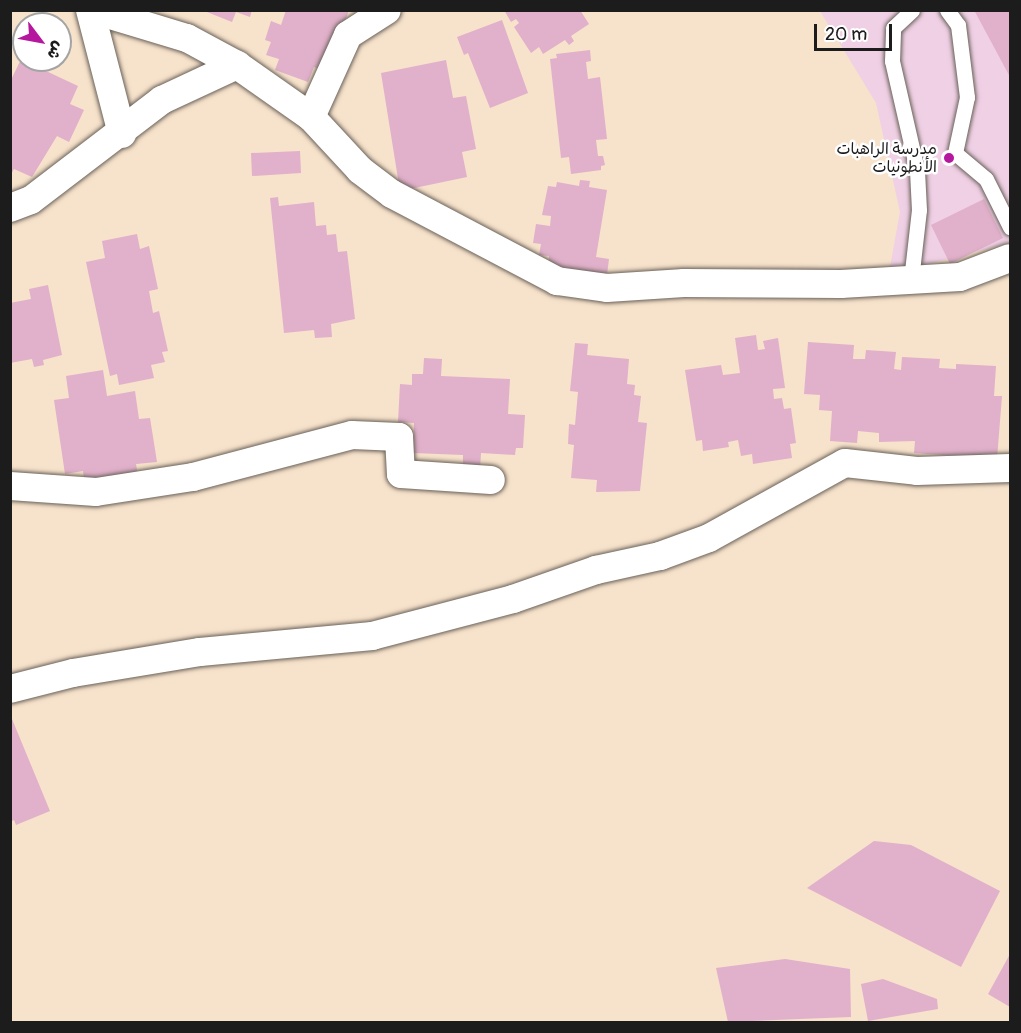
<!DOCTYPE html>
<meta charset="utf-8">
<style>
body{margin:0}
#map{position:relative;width:1021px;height:1033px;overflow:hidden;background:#f7e2cb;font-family:Pangolin,"Playpen Sans Arabic",sans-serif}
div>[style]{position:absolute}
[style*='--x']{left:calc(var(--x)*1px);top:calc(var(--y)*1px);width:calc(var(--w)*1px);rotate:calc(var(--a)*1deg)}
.built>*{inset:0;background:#f0d0e5}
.building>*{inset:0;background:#e1b0ca}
.roads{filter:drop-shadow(0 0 2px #696159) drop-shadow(0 0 2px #696159)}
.service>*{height:15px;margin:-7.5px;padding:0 7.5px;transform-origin:7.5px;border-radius:7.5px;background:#fff}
.minor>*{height:28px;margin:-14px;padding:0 14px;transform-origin:14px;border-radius:14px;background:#fff}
.dots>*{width:16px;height:16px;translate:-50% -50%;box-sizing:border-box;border:3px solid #fff;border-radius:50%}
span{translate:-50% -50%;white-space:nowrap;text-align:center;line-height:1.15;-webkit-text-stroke:5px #fff;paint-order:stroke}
.poi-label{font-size:16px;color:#1c1c1c}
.right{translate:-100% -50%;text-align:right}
.frame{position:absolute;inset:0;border:12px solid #1c1c1c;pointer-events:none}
.north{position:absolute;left:12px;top:12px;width:60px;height:60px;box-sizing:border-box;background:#fff;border:2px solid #a4a4a4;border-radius:50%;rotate:122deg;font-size:16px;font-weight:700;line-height:24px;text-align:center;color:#1c1c1c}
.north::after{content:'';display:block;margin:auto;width:21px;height:27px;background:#b5179e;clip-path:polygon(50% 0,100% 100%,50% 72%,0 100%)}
.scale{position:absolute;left:814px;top:24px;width:78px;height:27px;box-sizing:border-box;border:3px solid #1c1c1c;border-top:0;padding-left:8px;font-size:18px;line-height:21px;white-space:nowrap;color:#1c1c1c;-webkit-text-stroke:4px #fff;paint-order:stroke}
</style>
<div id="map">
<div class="built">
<div style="clip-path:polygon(820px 11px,1010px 11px,1010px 243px,928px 264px,890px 267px,900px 212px,876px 103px)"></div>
</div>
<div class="building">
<div style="clip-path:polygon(202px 10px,252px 10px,250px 17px,236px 12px,232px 22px)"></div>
<div style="clip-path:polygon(286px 10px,349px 10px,327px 72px,314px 67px,308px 82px,275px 70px,279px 59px,266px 55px,271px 42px,265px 40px,271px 21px,281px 25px)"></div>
<div style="clip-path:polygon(504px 10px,580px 10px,589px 24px,571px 36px,574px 41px,569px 45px,565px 40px,543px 54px,539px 47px,531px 53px,514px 27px,519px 23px,516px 19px,511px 22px)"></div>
<div style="clip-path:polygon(974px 10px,1010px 10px,1010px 77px)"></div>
<div style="clip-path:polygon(502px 20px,528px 93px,490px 108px,468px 53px,464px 55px,457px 37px)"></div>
<div style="clip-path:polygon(590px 50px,591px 61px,586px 62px,588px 79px,600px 77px,607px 139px,596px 140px,598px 156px,603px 156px,605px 165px,601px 166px,601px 170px,571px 174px,569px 157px,561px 158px,550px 59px,557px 58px,556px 54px)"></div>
<div style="clip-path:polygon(24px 53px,24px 60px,51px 60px,46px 71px,78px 86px,70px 104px,84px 110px,69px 142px,57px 136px,32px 177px,14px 169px,10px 176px,10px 82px)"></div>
<div style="clip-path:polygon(446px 60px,453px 98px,466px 96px,476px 149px,462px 152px,467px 177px,400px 191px,381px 73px)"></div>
<div style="clip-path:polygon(300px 151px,301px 173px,252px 176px,251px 153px)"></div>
<div style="clip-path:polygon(580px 180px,590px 181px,589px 187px,607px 190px,596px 257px,609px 259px,607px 275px,548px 266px,549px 256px,539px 255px,541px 244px,533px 243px,536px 224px,550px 226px,551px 216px,542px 215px,548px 186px,556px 187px,557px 182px,579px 186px)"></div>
<div style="clip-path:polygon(278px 197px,279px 206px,314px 202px,316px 226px,326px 225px,327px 235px,336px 234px,338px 252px,347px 251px,355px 319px,331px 324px,332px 337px,315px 338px,314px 330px,284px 333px,270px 198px)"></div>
<div style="clip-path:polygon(984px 199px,1003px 238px,950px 264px,931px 225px)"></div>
<div style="clip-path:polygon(137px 234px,140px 249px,149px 246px,158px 289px,149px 291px,153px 313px,159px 311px,168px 351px,162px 352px,165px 362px,151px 365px,154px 378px,119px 385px,117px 374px,110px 376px,86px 262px,105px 258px,102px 241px)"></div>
<div style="clip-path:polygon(48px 285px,62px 355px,43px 360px,44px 365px,34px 367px,32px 359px,10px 363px,10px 303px,31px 299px,29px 289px)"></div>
<div style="clip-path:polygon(756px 335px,758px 350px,765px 349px,763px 341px,778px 338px,785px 388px,773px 389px,774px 399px,782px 398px,784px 409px,791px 408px,796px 443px,790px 444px,792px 458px,753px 464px,752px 454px,741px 456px,738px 440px,728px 442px,729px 447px,703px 451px,702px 440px,696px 441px,685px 370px,721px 365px,723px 375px,740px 373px,735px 338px)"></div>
<div style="clip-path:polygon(808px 342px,854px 345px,853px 359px,865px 359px,866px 350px,896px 352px,894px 369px,901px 370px,902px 357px,940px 359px,939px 368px,956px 369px,956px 364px,996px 366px,994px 396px,1002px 396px,997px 459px,914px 453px,915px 441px,879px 442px,879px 433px,858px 431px,857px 443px,830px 441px,832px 411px,819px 410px,820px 395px,804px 394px)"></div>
<div style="clip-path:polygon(575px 343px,588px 344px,587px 355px,629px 359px,627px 384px,635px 385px,634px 395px,641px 396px,638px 422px,647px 423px,640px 491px,596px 492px,597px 480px,571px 478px,574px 445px,568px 444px,569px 424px,575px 425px,578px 392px,570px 391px)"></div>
<div style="clip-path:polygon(424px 358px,442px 359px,441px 376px,510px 379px,508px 414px,525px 415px,523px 448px,516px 448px,515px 455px,481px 453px,480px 470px,463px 469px,463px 455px,413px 453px,414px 423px,398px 422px,400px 384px,412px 385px,412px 374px,423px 374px)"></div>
<div style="clip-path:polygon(103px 370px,107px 396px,135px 391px,139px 419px,150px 418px,157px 462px,136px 464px,139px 481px,85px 489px,83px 471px,65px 474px,54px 400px,69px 398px,66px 376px)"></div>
<div style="clip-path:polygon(12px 719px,50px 811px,16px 825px,14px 820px,10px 822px)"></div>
<div style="clip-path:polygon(874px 841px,911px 845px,1000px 891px,961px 967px,807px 888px)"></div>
<div style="clip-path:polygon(1010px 954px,1010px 1007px,988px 994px)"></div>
<div style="clip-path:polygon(785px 959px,850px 969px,851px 1017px,728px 1022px,716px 968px)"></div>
<div style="clip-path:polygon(883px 979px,937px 999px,938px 1009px,868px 1021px,861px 984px)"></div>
</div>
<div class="roads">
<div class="service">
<div style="--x:947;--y:10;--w:19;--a:54"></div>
<div style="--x:958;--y:25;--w:73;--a:82.9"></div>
<div style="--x:967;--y:97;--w:57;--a:102.1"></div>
<div style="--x:955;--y:153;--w:40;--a:40"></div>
<div style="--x:986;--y:179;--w:54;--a:63.4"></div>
<div style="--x:911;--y:280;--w:70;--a:-83.5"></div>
<div style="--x:919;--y:210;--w:40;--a:-92.9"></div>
<div style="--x:917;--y:170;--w:112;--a:-102.9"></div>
<div style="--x:892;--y:61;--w:33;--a:-88"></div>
<div style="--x:893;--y:28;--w:26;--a:-43"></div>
</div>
<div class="minor">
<div style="--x:90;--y:10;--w:128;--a:75.5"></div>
<div style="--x:94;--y:10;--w:97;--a:16.8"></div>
<div style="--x:187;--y:38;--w:57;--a:28.4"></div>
<div style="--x:237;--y:65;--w:90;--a:35.1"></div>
<div style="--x:311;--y:117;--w:72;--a:47.2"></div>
<div style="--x:360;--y:170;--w:40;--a:37"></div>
<div style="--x:392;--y:194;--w:187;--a:27.8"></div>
<div style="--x:557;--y:281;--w:50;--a:8"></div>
<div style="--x:607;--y:288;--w:77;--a:-3.7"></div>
<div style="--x:684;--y:283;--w:157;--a:0.4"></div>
<div style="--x:841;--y:284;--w:119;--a:-3.4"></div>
<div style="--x:960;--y:277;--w:53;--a:-20.8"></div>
<div style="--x:311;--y:117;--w:90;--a:-65.7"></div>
<div style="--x:348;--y:35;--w:46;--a:-32.7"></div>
<div style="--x:10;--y:208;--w:22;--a:-21"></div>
<div style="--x:31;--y:200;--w:165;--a:-37.4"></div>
<div style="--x:162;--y:100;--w:83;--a:-25"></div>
<div style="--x:10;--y:486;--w:86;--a:4"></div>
<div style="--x:96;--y:492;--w:98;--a:-8.8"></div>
<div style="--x:193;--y:477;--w:164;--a:-14.8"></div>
<div style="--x:352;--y:435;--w:47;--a:2.4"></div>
<div style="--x:399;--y:437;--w:37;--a:87"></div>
<div style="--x:401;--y:474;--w:90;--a:3.8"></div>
<div style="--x:10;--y:689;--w:65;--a:-14.3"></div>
<div style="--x:73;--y:673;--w:129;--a:-9.4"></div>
<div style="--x:200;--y:652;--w:173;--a:-5.3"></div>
<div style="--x:372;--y:636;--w:146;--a:-14.7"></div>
<div style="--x:513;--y:599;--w:88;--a:-19.3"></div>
<div style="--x:596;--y:570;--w:66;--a:-12.3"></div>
<div style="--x:660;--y:556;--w:52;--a:-20.2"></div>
<div style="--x:709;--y:538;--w:155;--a:-28.9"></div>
<div style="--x:845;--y:463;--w:72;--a:6.3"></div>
<div style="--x:917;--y:471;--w:93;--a:-1.8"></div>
</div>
</div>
<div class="dots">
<div style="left:949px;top:158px;background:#b5179e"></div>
</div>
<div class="poi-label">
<span class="right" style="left:937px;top:158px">مدرسة الراهبات<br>الأنطونيات</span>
</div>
<div class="frame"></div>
<div class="north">ش</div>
<div class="scale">20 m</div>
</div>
